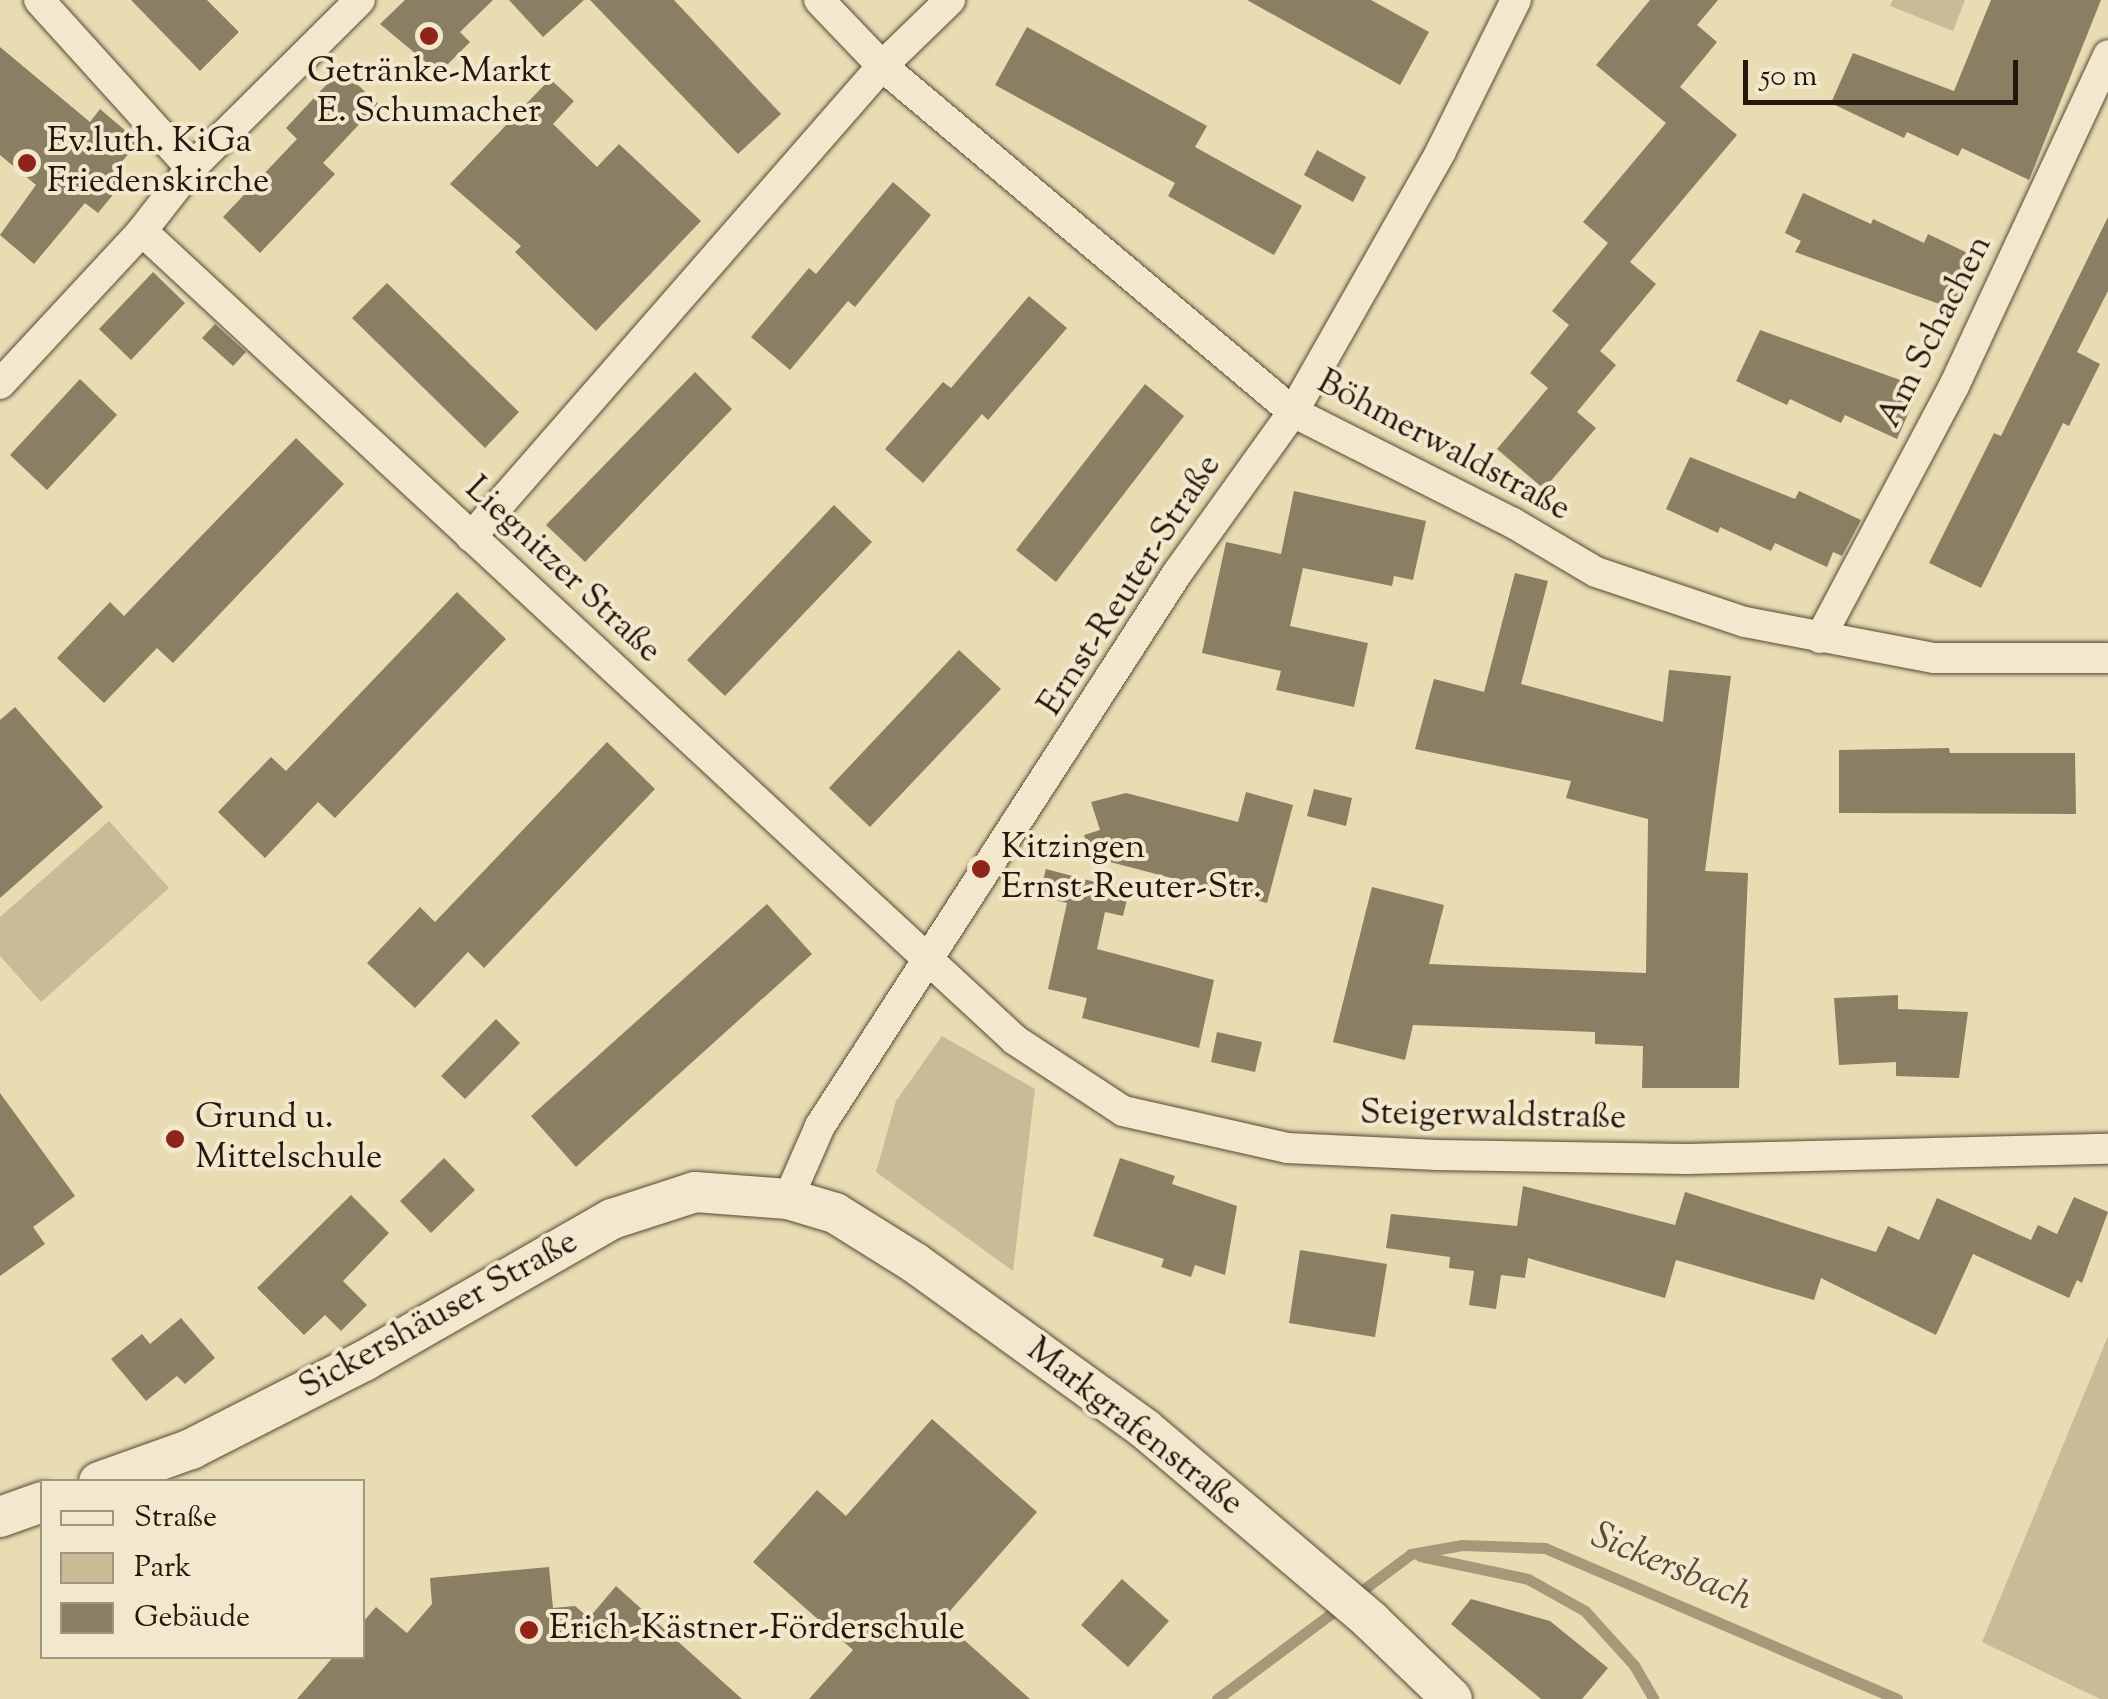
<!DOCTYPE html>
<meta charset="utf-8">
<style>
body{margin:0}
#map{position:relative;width:2108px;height:1699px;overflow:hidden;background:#e9dcb3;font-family:"Sorts Mill Goudy",serif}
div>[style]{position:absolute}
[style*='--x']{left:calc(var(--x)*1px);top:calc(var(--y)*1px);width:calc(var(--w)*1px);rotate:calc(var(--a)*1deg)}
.green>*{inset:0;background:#c8bb97}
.stream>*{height:11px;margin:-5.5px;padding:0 5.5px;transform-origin:5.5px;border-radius:5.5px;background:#a6997a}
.building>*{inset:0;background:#8a7e63}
.roads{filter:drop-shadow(0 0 2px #554936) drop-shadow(0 0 2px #554936)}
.street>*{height:30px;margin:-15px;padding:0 15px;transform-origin:15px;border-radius:15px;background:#f1e8ce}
.secondary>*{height:40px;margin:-20px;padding:0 20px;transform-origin:20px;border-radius:20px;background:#f1e8ce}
.dots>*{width:28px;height:28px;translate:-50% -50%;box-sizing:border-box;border:5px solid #f1e8ce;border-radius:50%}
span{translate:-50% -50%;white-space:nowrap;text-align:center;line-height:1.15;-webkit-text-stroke:8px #f1e8ce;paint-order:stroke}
.poi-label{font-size:35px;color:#24180c}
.left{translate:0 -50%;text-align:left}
.street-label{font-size:35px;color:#24180c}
.water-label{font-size:38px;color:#584c38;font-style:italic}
.legend{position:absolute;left:40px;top:1479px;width:325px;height:180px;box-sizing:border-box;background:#f1e8ce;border:2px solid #9f9580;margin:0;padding:12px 18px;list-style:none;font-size:30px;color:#24180c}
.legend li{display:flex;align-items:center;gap:20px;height:50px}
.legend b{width:50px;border:2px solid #9f9580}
.scale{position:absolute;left:1743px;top:60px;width:275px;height:45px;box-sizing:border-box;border:5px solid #24180c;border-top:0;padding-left:12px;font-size:30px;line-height:35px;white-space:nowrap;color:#24180c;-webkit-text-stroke:8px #f1e8ce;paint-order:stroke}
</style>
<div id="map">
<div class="green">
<div style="clip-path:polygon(1893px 0,1965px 0,1953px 31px,1890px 6px)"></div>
<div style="clip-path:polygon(109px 821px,169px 888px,41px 1002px,0 956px,0 917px)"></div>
<div style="clip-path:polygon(942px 1036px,1035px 1089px,1013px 1271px,876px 1172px,896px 1101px)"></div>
<div style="clip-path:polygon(2108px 1336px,2108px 1699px,2100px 1699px,1982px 1642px)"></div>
</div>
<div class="stream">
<div style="--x:1420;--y:1556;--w:110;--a:12"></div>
<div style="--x:1528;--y:1579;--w:65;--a:29.3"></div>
<div style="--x:1585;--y:1611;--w:73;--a:47.8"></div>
<div style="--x:1634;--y:1665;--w:39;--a:60"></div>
<div style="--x:1217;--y:1699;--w:242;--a:-36.8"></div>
<div style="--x:1411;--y:1554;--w:52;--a:-10"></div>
<div style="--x:1462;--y:1545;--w:83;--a:2.1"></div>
<div style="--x:1545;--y:1548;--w:383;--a:23.2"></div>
</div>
<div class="building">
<div style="clip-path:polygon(131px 0,207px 0,239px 32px,200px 71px)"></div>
<div style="clip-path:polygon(405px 0,493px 0,460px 32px,470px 42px,439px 73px,380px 24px)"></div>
<div style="clip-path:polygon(509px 0,584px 0,543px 37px)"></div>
<div style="clip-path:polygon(590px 0,674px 0,781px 114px,738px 154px)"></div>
<div style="clip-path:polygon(1247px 0,1371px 0,1429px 32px,1400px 85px)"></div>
<div style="clip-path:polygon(1650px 0,1718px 0,1697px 25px,1717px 42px,1680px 87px,1737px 135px,1630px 262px,1656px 284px,1600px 351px,1616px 365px,1577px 412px,1596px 428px,1544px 489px,1497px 449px,1548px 388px,1530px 373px,1569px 325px,1552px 311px,1608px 243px,1583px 222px,1666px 123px,1596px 65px)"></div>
<div style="clip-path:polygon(1991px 0,2101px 0,2029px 180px,1962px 148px,1958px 156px,1907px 132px,1904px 138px,1831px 103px,1853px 53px,1954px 91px)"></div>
<div style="clip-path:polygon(1027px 27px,1207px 126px,1195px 147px,1302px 206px,1274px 255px,1168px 196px,1175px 183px,995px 85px)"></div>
<div style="clip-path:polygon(0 47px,90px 122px,100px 109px,139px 142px,110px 175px,121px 185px,98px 213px,85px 203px,34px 264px,0 235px,36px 185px,0 155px)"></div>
<div style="clip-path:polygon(341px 69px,378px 104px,323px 163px,335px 174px,260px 253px,223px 217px,297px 139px,286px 128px)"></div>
<div style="clip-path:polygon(550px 79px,574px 101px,553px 124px,597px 167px,619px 144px,701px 221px,596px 331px,515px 252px,521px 246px,450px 184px)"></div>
<div style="clip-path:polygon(1317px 150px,1366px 177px,1353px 202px,1304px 175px)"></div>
<div style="clip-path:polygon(893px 182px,931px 215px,855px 307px,848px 301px,790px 370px,751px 337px,809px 268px,816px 274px)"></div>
<div style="clip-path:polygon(1803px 193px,1871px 224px,1873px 219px,1924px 243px,1928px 234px,1980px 259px,1956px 310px,1795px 252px,1801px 241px,1785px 233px)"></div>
<div style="clip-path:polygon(2108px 217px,2108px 291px,2077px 352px,2100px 364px,2069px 426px,2063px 423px,1981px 588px,1929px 563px,1994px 433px,2001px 436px)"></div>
<div style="clip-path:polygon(153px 272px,185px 303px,131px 360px,99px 329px)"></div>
<div style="clip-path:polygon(387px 283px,519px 412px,485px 448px,352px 318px)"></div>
<div style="clip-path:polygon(1029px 296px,1067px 328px,988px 420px,982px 414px,923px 483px,885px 449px,943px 382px,951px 388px)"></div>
<div style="clip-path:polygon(215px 324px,246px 352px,233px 366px,202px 338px)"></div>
<div style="clip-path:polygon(1760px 330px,1920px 387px,1897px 439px,1845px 415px,1841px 423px,1790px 399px,1787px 405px,1736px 381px)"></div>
<div style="clip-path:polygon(695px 372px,732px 409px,585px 562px,546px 525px)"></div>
<div style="clip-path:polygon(80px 379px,117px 415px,47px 490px,10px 455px)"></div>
<div style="clip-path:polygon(1145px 384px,1184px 416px,1056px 582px,1016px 550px)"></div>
<div style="clip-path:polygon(296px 438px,344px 484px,173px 663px,157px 648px,104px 703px,57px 658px,110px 602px,124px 616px)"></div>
<div style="clip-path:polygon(1690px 457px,1795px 499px,1799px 491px,1861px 520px,1842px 556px,1833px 552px,1827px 567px,1775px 543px,1771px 551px,1720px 527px,1718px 533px,1666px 509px)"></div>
<div style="clip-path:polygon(1294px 491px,1426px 521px,1413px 580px,1394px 576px,1392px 586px,1303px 568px,1290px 626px,1368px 643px,1354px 707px,1276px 690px,1281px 671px,1202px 653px,1226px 542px,1281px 554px)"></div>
<div style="clip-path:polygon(834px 505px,872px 542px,725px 696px,687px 660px)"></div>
<div style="clip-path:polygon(1515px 573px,1548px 581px,1521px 684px,1663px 722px,1669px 670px,1731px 676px,1705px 871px,1748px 873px,1739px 1088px,1642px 1088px,1643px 1046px,1595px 1044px,1595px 1032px,1413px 1025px,1405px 1060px,1333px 1042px,1372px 887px,1444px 905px,1429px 964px,1646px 973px,1648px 819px,1566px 798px,1571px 781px,1415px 749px,1434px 679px,1484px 692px)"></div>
<div style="clip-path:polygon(457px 592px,506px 639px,335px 818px,318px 802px,265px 858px,218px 812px,271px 757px,286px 771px)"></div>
<div style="clip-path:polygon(959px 650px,1001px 689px,870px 827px,829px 788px)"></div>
<div style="clip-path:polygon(15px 707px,103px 807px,0 898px,0 720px)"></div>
<div style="clip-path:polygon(607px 742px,655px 789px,484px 968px,468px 952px,415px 1008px,367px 963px,420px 907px,435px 922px)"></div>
<div style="clip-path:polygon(1949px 748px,1950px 753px,2075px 753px,2076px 814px,1839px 813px,1839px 750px)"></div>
<div style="clip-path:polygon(1314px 789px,1352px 798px,1346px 826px,1307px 816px)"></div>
<div style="clip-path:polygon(1246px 792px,1293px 805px,1267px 903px,1091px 857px,1084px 835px,1100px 830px,1091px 802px,1126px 793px,1238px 822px)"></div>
<div style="clip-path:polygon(1046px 869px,1129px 891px,1123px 916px,1105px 912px,1097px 949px,1214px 980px,1199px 1048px,1082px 1018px,1087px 998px,1048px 989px,1067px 903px,1039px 896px)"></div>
<div style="clip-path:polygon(767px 904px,812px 954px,576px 1167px,531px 1116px)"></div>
<div style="clip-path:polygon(1898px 995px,1898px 1009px,1968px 1012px,1959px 1078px,1896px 1076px,1896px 1062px,1839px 1065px,1834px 998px)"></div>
<div style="clip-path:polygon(496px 1019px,520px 1043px,465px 1099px,441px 1076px)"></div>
<div style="clip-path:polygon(1217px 1032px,1262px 1042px,1255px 1072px,1211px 1062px)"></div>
<div style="clip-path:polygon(0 1093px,75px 1196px,33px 1227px,45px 1244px,0 1276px)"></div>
<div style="clip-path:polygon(444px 1158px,475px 1190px,431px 1233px,400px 1201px)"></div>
<div style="clip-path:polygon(1120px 1158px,1175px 1176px,1172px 1184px,1237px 1206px,1225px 1275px,1195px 1265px,1191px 1277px,1161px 1267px,1164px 1259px,1093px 1236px)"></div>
<div style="clip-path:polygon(1523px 1186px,1675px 1225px,1685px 1192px,1876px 1252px,1888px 1226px,1919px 1240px,1937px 1198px,2031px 1240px,2038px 1225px,2057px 1234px,2074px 1197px,2108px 1212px,2082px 1283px,2077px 1280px,2069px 1298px,1973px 1254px,1936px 1335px,1821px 1278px,1814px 1300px,1676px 1260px,1665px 1298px,1528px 1258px,1525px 1278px,1501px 1275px,1496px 1309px,1469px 1305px,1474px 1271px,1449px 1268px,1450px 1257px,1386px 1248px,1391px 1214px,1517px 1226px)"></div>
<div style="clip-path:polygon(351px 1195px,389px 1233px,343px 1281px,367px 1305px,341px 1331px,325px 1315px,304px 1335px,257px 1288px)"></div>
<div style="clip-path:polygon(1300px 1250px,1387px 1264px,1375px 1337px,1289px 1323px)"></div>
<div style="clip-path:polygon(181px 1318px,215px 1358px,185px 1384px,177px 1376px,146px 1401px,111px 1359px,142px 1334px,150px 1344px)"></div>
<div style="clip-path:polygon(932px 1419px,1037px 1512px,942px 1620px,1030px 1699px,809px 1699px,853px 1650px,753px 1562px,817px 1490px,846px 1516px)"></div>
<div style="clip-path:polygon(549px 1567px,553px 1608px,575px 1606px,589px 1618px,616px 1586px,742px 1699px,297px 1699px,334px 1656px,362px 1656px,362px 1623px,376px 1607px,407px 1633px,432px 1604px,430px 1578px)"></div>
<div style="clip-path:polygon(1122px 1579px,1169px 1621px,1128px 1667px,1081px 1625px)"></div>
<div style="clip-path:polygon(1471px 1599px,1550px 1621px,1608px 1668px,1582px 1699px,1541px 1699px,1451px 1624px)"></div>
</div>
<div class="roads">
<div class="street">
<div style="--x:39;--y:0;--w:227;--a:47.9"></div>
<div style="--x:819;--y:0;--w:91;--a:46.3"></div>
<div style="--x:882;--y:66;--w:537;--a:40.09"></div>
<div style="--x:1293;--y:412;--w:246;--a:26.8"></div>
<div style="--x:1513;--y:523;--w:96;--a:30.6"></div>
<div style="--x:1596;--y:572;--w:157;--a:18.6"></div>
<div style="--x:1745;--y:622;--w:192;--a:10.8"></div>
<div style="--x:1934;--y:658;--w:174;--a:0"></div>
<div style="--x:142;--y:231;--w:1190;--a:42.82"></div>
<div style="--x:1015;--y:1040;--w:129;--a:33.3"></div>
<div style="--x:1123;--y:1111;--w:168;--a:12.7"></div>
<div style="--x:1287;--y:1148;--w:150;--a:2.7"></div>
<div style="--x:1437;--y:1155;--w:250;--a:0.9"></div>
<div style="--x:1687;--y:1159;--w:421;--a:-1.4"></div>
<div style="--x:0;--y:384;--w:209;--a:-47.1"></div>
<div style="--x:142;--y:231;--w:80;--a:-52.1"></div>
<div style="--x:191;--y:168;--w:238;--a:-44.8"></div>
<div style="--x:471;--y:537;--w:625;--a:-48.89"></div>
<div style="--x:882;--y:66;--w:95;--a:-44.1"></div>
<div style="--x:1820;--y:638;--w:285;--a:-62"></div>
<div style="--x:1954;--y:386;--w:365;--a:-65"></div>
<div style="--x:788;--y:1199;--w:80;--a:-66.3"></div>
<div style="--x:820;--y:1126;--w:660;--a:-57.13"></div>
<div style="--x:1178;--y:572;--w:197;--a:-54.3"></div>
<div style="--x:1293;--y:412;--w:300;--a:-60.4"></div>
<div style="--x:1441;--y:151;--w:169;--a:-63.6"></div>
</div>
<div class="secondary">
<div style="--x:99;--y:1482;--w:98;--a:-19.7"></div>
<div style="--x:191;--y:1449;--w:194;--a:-27"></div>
<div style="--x:364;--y:1361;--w:286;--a:-29.8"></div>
<div style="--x:612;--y:1219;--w:87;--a:-18"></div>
<div style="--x:695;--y:1192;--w:93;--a:4.3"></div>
<div style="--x:788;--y:1199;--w:49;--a:16.6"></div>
<div style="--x:835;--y:1213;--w:94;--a:32"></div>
<div style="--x:915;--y:1263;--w:284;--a:35.8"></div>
<div style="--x:1145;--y:1429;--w:297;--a:40.3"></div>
<div style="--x:1371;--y:1621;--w:112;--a:43.9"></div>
<div style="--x:0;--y:1517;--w:45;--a:-19.7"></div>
</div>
</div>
<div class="dots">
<div style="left:429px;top:36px;background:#8f2418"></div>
<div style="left:27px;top:163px;background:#8f2418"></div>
<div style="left:981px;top:869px;background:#8f2418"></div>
<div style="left:175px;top:1139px;background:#8f2418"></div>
<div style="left:529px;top:1630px;background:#8f2418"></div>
</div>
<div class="poi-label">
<span style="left:429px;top:93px">Getränke-Markt<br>E. Schumacher</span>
<span class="left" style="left:47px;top:163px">Ev.luth. KiGa<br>Friedenskirche</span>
<span class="left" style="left:1001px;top:869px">Kitzingen<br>Ernst-Reuter-Str.</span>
<span class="left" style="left:195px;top:1139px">Grund u.<br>Mittelschule</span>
<span class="left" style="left:549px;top:1630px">Erich-Kästner-Förderschule</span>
</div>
<div class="street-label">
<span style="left:1936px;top:332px;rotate:-63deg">Am Schachen</span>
<span style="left:1443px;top:447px;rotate:28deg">Böhmerwaldstraße</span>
<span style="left:562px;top:571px;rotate:43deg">Liegnitzer Straße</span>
<span style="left:1131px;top:586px;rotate:-57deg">Ernst-Reuter-Straße</span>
<span style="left:1493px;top:1117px;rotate:1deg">Steigerwaldstraße</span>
<span style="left:439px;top:1316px;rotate:-29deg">Sickershäuser Straße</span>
<span style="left:1134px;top:1428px;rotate:38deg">Markgrafenstraße</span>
</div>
<div class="water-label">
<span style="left:1671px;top:1569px;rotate:23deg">Sickersbach</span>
</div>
<ul class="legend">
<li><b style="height:12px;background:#f1e8ce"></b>Straße</li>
<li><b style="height:28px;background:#c8bb97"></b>Park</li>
<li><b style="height:28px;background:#8a7e63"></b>Gebäude</li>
</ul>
<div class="scale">50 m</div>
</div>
